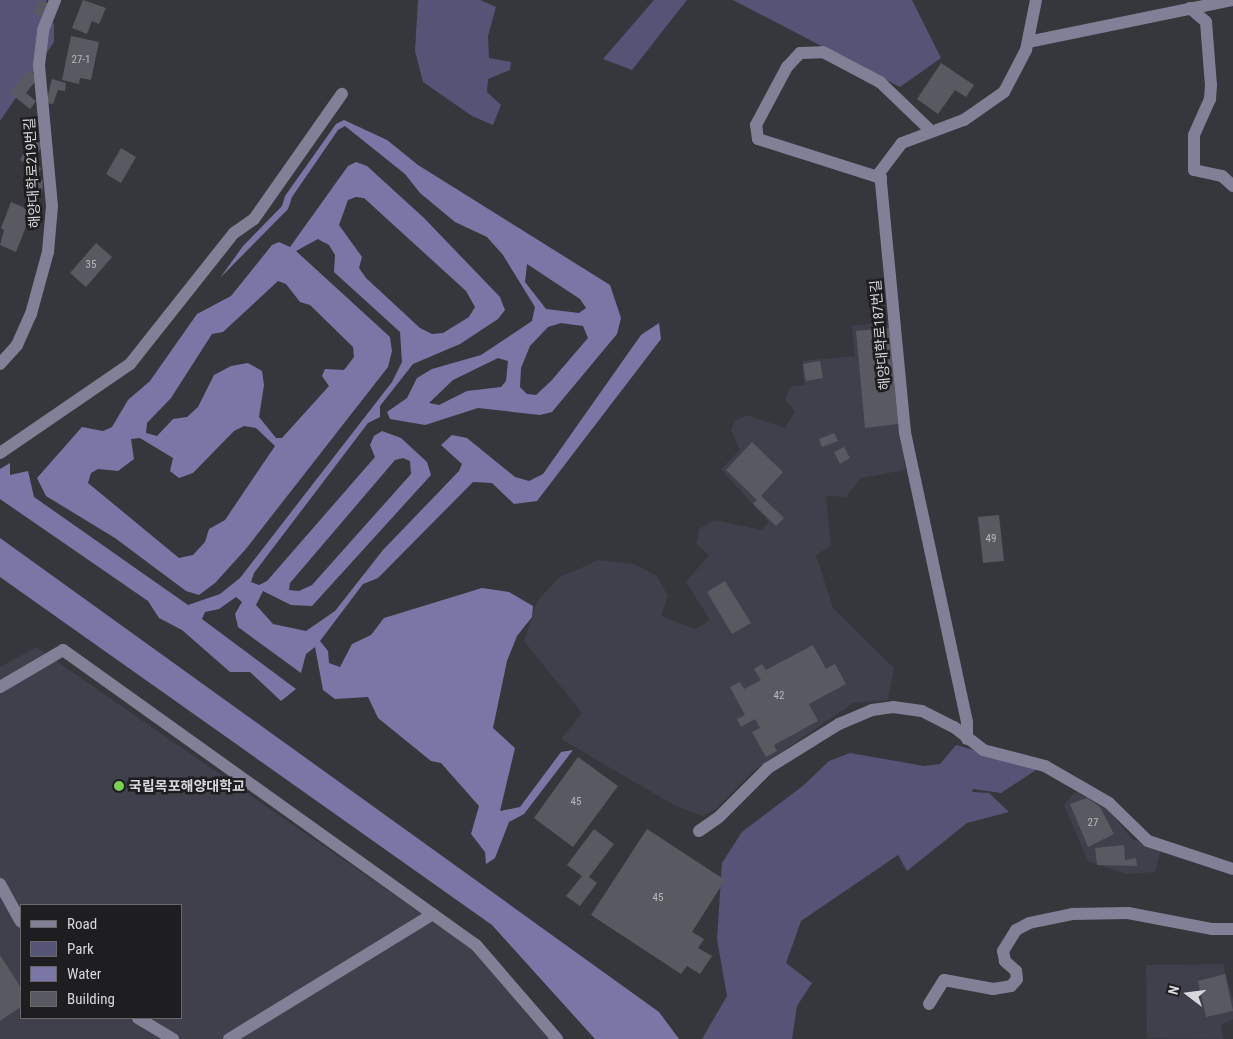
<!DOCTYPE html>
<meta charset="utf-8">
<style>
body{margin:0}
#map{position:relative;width:1233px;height:1039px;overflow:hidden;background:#36363d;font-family:"Roboto Condensed","Noto Sans KR",sans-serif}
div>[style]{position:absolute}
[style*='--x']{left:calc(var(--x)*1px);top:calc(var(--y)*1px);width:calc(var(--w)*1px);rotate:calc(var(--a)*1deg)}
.built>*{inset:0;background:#403f4c}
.green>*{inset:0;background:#565476}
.water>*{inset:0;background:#7a77a6}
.building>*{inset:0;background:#595961}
.minor>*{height:12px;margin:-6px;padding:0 6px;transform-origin:6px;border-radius:6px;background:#818096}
.dots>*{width:14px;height:14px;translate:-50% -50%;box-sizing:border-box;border:2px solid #1e1e21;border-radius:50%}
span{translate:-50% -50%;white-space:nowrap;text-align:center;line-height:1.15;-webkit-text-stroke:5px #1e1e21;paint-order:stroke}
.number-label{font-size:11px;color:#b8b8bd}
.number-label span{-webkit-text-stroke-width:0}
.street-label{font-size:14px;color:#d8d8dc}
.poi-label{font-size:14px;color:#d8d8dc;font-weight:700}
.left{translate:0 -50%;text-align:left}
.legend{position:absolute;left:20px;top:904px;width:162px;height:115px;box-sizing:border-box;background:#1e1e21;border:1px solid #68686c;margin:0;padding:6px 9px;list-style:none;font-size:15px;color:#d8d8dc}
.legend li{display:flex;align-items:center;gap:10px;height:25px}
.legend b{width:25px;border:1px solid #68686c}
.north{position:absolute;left:1163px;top:969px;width:50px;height:50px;-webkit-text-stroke:4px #1e1e21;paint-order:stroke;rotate:285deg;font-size:14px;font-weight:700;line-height:20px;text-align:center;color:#d8d8dc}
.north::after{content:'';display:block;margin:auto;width:18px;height:22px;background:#d8d8dc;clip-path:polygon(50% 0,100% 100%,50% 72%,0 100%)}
</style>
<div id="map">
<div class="built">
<div style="clip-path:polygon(889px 321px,905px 470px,861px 478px,846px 497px,826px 496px,831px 546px,816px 555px,833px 608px,894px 668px,888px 700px,853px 703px,752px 772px,717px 808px,702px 816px,674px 805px,561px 739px,582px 713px,524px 641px,537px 601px,560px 577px,599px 560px,634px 564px,657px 576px,668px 596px,661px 616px,695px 629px,710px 620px,686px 582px,709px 555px,696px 544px,699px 529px,714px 520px,762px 530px,769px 522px,721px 469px,740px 450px,731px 430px,735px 421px,747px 415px,785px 428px,795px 411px,785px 400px,790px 387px,804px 385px,802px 361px,855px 356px,852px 326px)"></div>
<div style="clip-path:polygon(evenodd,36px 647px,471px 948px,550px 1039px,0 1039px,0 667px,36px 647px,21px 905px,181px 905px,181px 1018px,21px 1018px,21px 905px)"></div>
<div style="clip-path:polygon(1075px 792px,1105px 806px,1132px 839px,1161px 849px,1155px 872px,1126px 874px,1088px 861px,1064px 805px)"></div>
<div style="clip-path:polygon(1223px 964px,1233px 999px,1233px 1019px,1221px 1025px,1223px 1039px,1147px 1038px,1146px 965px)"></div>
</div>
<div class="green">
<div style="clip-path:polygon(0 0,47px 0,42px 12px,54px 24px,54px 42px,0 121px)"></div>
<div style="clip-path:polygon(418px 0,480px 0,496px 7px,488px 36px,489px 58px,511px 62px,510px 70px,488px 79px,487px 92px,501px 105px,493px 125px,472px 116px,423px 82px,415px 51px)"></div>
<div style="clip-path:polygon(654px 0,687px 0,632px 70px,603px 59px)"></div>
<div style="clip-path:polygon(733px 0,912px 0,941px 58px,900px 87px)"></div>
<div style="clip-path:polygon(956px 745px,1039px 768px,1001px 793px,973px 789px,972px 792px,989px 793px,1009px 812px,967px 823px,907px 871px,898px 855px,801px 921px,786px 963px,812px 983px,797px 1006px,792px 1039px,702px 1039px,727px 996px,717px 939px,722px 863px,742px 832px,804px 785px,829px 761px,850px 753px,924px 766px,940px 764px)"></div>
</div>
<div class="water">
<div style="clip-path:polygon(evenodd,344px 120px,387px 140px,418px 165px,610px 285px,621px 318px,617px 334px,552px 412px,540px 415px,478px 408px,425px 425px,390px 419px,387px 412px,407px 398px,417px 378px,432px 369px,481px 355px,532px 321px,535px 307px,503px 255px,487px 237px,455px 222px,420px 193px,405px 174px,345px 126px,338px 130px,292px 197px,288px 209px,220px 278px,243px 246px,282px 206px,285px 196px,336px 124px,344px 120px,527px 264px,580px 299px,586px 308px,579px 313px,546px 309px,525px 282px,527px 264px,344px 120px,561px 323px,583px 326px,588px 338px,551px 381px,536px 395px,527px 394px,520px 387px,521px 368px,530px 346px,548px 327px,561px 323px,344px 120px,498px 358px,508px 361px,506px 381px,501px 387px,467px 391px,439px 405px,429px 403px,453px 380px,498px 358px)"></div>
<div style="clip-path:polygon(evenodd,356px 162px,367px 166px,424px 218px,500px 297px,505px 310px,498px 319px,460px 344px,413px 364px,380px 406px,380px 417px,368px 423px,254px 573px,251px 582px,259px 585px,267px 581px,375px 457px,370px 445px,374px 436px,382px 431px,401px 438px,427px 462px,431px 475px,312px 606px,291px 605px,263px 591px,256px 605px,273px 624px,306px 631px,335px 611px,383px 550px,459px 471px,462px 464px,441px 445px,452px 435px,467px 438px,515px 477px,529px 481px,543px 474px,641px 335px,659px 323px,661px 339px,537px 501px,514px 504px,492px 483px,473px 482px,378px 578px,363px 584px,320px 641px,328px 651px,329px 663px,340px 667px,352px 644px,371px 635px,384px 618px,482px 588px,509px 592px,533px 606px,532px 617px,517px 636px,507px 661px,493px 728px,515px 748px,500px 811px,520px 807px,561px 752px,573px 750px,524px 814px,509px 822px,495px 858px,486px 864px,485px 852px,471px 834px,479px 806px,441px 763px,431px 761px,378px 718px,368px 697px,335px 699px,323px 690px,315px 647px,306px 654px,301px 673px,238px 627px,235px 614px,242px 602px,236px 597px,219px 609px,205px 612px,202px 619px,296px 689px,281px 701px,250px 672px,230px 672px,182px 630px,159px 618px,148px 601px,0 499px,0 469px,10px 463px,10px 475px,28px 471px,34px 497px,188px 605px,220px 594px,240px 578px,392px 382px,402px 362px,400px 332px,334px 272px,335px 255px,329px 245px,318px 239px,296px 251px,390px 337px,392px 351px,388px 367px,245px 550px,215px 583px,199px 595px,186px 591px,115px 538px,46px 496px,37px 478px,82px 427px,103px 431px,112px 427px,128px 400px,150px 381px,197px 314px,231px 296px,272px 245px,279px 242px,290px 247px,348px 166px,356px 162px,356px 197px,364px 198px,466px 291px,475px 307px,469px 317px,443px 333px,432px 334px,420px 328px,366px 278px,359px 268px,362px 257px,339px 225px,348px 200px,356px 197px,356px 162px,278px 281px,286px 284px,300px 302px,310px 305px,353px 347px,354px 357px,344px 370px,325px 369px,322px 376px,329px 386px,282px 438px,276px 438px,259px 417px,264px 385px,262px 371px,248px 363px,231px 366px,214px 375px,198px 407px,187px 417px,173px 419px,157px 436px,146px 433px,147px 423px,171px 398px,212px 334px,223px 332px,278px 281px,356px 162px,244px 426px,256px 428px,275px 446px,225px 520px,209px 529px,205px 542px,193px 555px,179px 558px,88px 483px,91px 473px,98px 469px,118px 471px,134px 459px,131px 439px,140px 438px,173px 458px,170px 471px,179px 478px,193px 473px,234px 431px,244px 426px,356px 162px,403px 458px,410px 461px,411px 474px,312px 585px,299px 591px,289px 590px,290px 583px,395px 460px,403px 458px)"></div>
<div style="clip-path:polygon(0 538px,659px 1012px,679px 1039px,595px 1039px,492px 925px,0 577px)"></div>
</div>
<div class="building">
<div style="clip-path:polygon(39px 0,50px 4px,44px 18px,33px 13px)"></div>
<div style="clip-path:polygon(83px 0,106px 8px,99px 24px,92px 21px,87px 34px,72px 28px)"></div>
<div style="clip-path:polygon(71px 36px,99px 42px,91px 80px,80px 78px,79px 84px,62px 80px)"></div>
<div style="clip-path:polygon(941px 63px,974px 85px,966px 97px,955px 90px,938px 114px,917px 99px)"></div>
<div style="clip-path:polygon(28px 70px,38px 78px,26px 93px,36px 101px,30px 109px,10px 93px)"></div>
<div style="clip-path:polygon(52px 79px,66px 83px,65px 91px,58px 90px,53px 104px,46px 103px)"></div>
<div style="clip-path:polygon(32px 138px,43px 144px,31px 166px,20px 160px)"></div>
<div style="clip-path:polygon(121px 148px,136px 157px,121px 183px,106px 174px)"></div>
<div style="clip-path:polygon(34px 163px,41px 168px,37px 177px,43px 181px,42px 195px,27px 192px,24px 185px)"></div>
<div style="clip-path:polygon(11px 202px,32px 211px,16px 252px,0 245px,4px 230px,1px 228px)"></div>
<div style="clip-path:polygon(96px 243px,112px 257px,86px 287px,70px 273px)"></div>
<div style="clip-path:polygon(889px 328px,898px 424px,865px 428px,856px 331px)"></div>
<div style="clip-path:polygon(820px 361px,823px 378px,806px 381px,803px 364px)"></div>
<div style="clip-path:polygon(834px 433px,838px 441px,822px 447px,819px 439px)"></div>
<div style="clip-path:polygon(752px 442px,783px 472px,761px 496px,784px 518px,776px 526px,753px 504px,757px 500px,726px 470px)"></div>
<div style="clip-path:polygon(844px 447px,850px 458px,840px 464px,834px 452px)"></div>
<div style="clip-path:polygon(999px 515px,1004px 561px,983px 563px,978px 517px)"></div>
<div style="clip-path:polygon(725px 581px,751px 623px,732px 634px,707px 592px)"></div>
<div style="clip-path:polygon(813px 645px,826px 669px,835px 664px,846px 684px,809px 704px,818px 721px,774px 745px,777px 751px,766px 757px,752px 732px,760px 728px,755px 719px,741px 727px,737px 719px,745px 715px,730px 687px,740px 682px,744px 689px,761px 680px,754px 669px,762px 664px,766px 670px)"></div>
<div style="clip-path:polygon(578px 757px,618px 786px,573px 847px,534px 818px)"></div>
<div style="clip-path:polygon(1087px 798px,1100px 807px,1114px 834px,1088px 847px,1070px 804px)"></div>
<div style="clip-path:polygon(594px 829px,614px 844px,589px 877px,597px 883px,580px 906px,566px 896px,582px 876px,567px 865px)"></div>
<div style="clip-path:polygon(647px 829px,725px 880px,692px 932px,704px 939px,698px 948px,712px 956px,700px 974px,687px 966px,681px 974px,591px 915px)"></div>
<div style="clip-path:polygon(1124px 845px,1125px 860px,1136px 858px,1137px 866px,1097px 865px,1095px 848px)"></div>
<div style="clip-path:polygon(0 955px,21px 988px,21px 1007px,0 1021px)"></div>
<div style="clip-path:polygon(1225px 974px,1233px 1011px,1206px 1017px,1198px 981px)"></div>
</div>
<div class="minor">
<div style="--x:1190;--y:8;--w:21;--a:41"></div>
<div style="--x:1206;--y:22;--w:63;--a:85.5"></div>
<div style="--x:1211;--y:85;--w:14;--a:94"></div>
<div style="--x:1210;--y:99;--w:39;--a:114"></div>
<div style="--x:1194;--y:135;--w:35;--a:90"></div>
<div style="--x:1194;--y:170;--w:29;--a:12"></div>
<div style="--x:1222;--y:176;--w:15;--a:42"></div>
<div style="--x:1028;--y:42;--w:209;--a:-11.6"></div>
<div style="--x:881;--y:178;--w:129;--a:-162.4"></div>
<div style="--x:758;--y:139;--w:14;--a:-98"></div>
<div style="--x:756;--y:125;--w:66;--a:-61.9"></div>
<div style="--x:787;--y:67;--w:19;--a:-47"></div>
<div style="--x:800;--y:53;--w:23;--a:-2"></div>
<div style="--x:823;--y:52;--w:64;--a:27.8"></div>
<div style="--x:880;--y:82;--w:71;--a:43.9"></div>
<div style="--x:0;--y:364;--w:25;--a:-48"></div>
<div style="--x:17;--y:345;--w:34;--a:-66"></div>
<div style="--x:31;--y:314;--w:64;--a:-74.7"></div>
<div style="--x:48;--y:252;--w:46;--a:-85"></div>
<div style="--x:52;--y:206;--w:142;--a:-95.3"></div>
<div style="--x:39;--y:65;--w:35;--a:-83"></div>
<div style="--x:43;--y:30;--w:32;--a:-68"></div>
<div style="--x:0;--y:453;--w:158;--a:-34.4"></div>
<div style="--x:130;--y:364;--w:167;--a:-51.6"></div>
<div style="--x:234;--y:233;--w:24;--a:-35"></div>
<div style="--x:254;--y:219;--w:153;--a:-54.9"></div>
<div style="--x:0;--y:687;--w:73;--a:-30.4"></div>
<div style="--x:63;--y:650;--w:508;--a:35.54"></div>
<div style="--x:476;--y:945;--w:124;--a:49.2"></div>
<div style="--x:967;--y:739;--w:17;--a:-90"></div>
<div style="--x:967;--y:722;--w:297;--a:-102.1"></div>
<div style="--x:905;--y:432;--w:261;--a:-95.5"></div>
<div style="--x:880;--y:172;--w:36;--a:-53"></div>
<div style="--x:902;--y:143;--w:66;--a:-20.4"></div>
<div style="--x:964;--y:120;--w:49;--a:-35"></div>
<div style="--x:1004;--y:92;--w:47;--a:-62.4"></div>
<div style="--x:1026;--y:50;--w:51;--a:-78.7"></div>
<div style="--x:699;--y:831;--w:24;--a:-35"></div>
<div style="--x:719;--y:817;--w:69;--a:-45"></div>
<div style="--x:768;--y:768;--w:84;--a:-31.8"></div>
<div style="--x:839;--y:724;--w:36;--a:-23"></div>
<div style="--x:872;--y:710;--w:21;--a:-8"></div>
<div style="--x:893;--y:707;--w:29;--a:8"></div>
<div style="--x:922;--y:711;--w:36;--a:27"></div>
<div style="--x:954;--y:727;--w:37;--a:38"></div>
<div style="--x:983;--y:750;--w:64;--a:14.5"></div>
<div style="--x:1045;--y:766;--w:74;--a:30"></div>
<div style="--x:1109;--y:803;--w:54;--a:44.3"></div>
<div style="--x:1148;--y:841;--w:89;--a:18.2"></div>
<div style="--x:0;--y:884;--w:43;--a:61.1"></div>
<div style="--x:929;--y:1004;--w:28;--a:-58"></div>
<div style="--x:944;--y:980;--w:50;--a:10.4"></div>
<div style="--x:993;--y:989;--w:18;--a:-9"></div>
<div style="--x:1011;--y:986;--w:9;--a:-49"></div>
<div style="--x:1017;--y:979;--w:8;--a:-97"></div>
<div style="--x:1016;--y:971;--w:15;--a:-138"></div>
<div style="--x:1005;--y:961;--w:10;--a:-101"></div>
<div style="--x:1003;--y:951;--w:25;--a:-58"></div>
<div style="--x:1016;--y:930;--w:15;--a:-28"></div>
<div style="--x:1029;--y:923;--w:44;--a:-11.8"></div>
<div style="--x:1072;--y:914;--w:56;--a:-1"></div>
<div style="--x:1128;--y:913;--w:86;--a:10.8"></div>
<div style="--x:1212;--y:929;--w:21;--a:0"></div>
<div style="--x:138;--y:1018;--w:41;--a:31"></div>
<div style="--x:229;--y:1039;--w:239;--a:-31.5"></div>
</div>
<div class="dots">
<div style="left:119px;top:786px;background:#7cd155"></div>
</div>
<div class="number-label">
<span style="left:81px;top:60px">27-1</span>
<span style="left:91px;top:265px">35</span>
<span style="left:991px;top:539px">49</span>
<span style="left:779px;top:696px">42</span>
<span style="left:576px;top:802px">45</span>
<span style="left:1093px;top:823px">27</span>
<span style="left:658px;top:898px">45</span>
</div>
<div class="street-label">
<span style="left:32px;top:173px;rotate:-93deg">해양대학로219번길</span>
<span style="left:880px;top:335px;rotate:-95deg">해양대학로187번길</span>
</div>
<div class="poi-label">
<span class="left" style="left:129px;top:786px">국립목포해양대학교</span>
</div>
<ul class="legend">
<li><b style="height:6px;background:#818096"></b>Road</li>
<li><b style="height:14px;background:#565476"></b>Park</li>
<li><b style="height:14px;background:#7a77a6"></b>Water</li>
<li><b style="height:14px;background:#595961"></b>Building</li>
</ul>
<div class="north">N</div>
</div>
